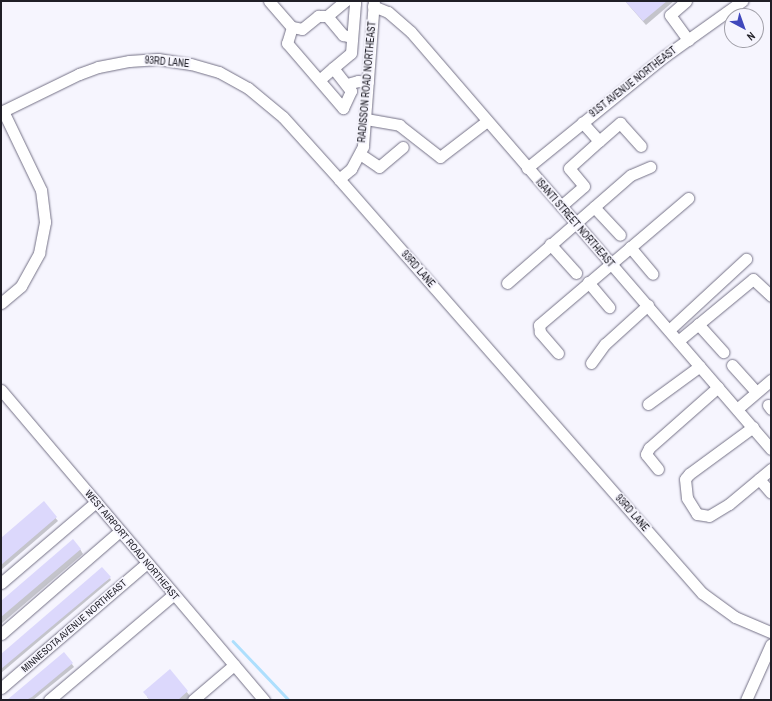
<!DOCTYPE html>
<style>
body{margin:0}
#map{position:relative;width:772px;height:701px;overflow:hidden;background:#f6f5fe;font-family:"Archivo Narrow",sans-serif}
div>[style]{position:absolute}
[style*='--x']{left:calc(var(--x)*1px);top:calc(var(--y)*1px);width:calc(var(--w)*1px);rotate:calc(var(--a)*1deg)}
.shadow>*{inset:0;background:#0003}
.stream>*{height:2.5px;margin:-1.25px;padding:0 1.25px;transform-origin:1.25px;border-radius:1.25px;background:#addffd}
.building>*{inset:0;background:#dcd8fc}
.roads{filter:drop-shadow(0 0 1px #747186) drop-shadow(0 0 1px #747186)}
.minor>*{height:11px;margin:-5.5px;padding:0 5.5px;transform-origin:5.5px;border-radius:5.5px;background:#fff}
span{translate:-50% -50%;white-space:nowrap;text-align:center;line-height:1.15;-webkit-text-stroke:3.5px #f6f5fe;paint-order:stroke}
.street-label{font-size:10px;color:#201f27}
.frame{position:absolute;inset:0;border:2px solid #201f27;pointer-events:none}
.north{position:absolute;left:724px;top:8px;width:40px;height:40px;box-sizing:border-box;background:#f6f5fe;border:1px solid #a09fa8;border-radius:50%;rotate:139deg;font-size:11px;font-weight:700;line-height:16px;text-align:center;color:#201f27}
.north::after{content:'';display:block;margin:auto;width:14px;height:18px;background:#4048bc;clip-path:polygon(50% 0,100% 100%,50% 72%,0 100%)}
</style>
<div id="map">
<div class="shadow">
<div style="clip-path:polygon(625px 1px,674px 1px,646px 25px)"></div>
<div style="clip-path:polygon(43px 503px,58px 521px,1px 570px,1px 539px)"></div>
<div style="clip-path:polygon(80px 549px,83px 554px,1px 624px,1px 602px)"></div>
<div style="clip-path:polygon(110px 578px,111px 580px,1px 673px,1px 655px)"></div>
<div style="clip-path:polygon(64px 653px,74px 667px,33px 700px,8px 700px)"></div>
<div style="clip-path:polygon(170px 671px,190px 696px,186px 700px,150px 700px,147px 697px)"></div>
</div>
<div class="stream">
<div style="--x:233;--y:641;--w:81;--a:46.5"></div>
</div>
<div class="building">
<div style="clip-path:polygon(625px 1px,667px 1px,643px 21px)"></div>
<div style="clip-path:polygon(44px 501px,57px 517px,1px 565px,1px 538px)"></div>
<div style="clip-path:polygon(73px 539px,81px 549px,1px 617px,1px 601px)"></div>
<div style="clip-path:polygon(102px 567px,111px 577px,1px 669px,1px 654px)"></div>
<div style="clip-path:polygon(64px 652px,73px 663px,32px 697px,26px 700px,7px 700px)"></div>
<div style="clip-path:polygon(170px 669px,188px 691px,178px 700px,150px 700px,143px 692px)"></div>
</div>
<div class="roads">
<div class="minor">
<div style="--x:269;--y:1;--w:35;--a:49"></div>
<div style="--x:292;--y:27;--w:17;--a:107"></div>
<div style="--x:287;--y:43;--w:86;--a:49.3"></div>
<div style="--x:343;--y:108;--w:19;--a:-65"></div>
<div style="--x:351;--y:91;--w:29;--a:-128"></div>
<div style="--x:333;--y:68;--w:18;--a:139"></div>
<div style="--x:345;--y:1;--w:23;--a:140"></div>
<div style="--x:327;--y:16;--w:25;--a:50"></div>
<div style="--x:343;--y:35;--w:9;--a:13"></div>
<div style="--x:686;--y:1;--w:21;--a:139"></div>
<div style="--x:670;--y:15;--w:31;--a:54"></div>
<div style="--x:373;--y:6;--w:16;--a:22"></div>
<div style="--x:388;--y:12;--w:30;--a:41"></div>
<div style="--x:411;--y:32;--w:551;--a:49.2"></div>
<div style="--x:292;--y:27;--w:10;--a:11"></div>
<div style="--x:302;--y:29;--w:21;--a:-39"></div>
<div style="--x:318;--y:16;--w:9;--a:0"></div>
<div style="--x:333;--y:68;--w:23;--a:-40"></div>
<div style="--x:351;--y:53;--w:50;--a:-85.4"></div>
<div style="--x:355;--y:3;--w:3;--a:-135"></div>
<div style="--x:347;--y:84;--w:11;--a:-15"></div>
<div style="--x:358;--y:81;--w:10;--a:6"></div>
<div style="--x:1;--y:112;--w:87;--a:-26"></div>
<div style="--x:79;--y:74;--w:20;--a:-20"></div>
<div style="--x:98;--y:67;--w:32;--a:-11"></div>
<div style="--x:129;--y:61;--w:29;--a:-4"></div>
<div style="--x:158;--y:59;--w:33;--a:9"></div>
<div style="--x:191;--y:64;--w:29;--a:16"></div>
<div style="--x:219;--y:72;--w:33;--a:29"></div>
<div style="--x:248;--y:88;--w:45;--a:39.6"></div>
<div style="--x:283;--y:117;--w:84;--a:47.9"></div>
<div style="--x:339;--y:179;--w:551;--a:48.76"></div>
<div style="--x:702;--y:593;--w:41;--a:36"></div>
<div style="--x:735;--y:617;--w:39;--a:23"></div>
<div style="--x:366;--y:119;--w:34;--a:10"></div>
<div style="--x:399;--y:125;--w:52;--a:38"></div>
<div style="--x:440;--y:157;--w:59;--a:-37.5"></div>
<div style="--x:599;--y:141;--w:28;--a:-41"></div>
<div style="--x:620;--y:123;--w:31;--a:48"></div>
<div style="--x:360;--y:154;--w:23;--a:34"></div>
<div style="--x:379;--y:167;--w:31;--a:-40"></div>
<div style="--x:527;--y:168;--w:178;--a:-39.1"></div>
<div style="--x:665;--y:56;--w:95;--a:-35.5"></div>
<div style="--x:339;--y:179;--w:16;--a:-40"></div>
<div style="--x:351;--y:169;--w:26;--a:-62"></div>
<div style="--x:363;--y:146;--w:145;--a:-85.7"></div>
<div style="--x:561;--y:206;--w:30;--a:-41"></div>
<div style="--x:584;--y:186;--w:23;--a:-130"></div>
<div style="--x:569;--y:168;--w:40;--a:-42"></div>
<div style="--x:599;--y:141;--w:25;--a:-132"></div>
<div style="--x:594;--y:207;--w:38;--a:47"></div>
<div style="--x:550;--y:244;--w:39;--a:48"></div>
<div style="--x:630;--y:247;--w:35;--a:50"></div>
<div style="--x:588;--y:282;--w:33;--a:50"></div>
<div style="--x:507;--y:283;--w:164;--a:-41.1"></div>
<div style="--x:631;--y:175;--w:21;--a:-23"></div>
<div style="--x:1;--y:303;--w:26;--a:-40"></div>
<div style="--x:21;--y:286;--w:38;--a:-61"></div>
<div style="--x:39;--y:253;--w:32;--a:-79"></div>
<div style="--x:45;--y:222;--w:32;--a:-97"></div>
<div style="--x:41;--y:190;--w:88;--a:-115.7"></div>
<div style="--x:698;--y:324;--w:38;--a:48"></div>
<div style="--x:669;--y:330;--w:105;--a:-42.7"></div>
<div style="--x:678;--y:341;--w:97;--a:-39.6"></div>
<div style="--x:753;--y:279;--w:25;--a:43"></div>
<div style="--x:558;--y:353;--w:28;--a:-131"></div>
<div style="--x:540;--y:332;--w:7;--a:-98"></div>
<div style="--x:539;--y:325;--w:196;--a:-40.4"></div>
<div style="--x:591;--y:363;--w:24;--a:-54"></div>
<div style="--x:605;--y:344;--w:58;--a:-42.2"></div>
<div style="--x:732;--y:365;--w:36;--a:48"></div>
<div style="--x:1;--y:390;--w:407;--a:49.7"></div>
<div style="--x:648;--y:404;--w:64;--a:-36.2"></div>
<div style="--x:768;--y:405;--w:5;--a:53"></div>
<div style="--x:737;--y:409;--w:45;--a:-40.5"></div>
<div style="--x:753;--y:427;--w:79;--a:143.7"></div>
<div style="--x:689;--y:474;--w:6;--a:129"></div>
<div style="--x:685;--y:479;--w:19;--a:84"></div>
<div style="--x:687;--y:498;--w:19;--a:58"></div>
<div style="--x:697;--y:514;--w:12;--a:9"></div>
<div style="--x:709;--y:516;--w:23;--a:-31"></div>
<div style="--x:729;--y:504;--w:55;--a:-39.8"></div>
<div style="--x:658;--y:469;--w:19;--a:-129"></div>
<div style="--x:646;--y:454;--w:7;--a:-63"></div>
<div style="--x:649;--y:448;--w:92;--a:-41.5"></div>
<div style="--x:759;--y:479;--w:18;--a:49"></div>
<div style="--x:1;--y:583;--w:125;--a:-40.5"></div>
<div style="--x:1;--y:634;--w:157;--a:-40.9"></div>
<div style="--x:1;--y:688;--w:192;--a:-40.6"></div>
<div style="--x:49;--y:700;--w:162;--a:-40.3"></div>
<div style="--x:193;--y:700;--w:54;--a:-40.5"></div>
<div style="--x:746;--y:700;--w:61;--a:-65.9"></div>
</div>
</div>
<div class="street-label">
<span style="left:167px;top:62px;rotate:5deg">93RD LANE</span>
<span style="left:367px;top:82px;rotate:-85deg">RADISSON ROAD NORTHEAST</span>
<span style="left:633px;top:82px;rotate:-38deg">91ST AVENUE NORTHEAST</span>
<span style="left:575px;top:223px;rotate:49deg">ISANTI STREET NORTHEAST</span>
<span style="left:418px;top:269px;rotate:49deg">93RD LANE</span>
<span style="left:632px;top:513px;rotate:49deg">93RD LANE</span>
<span style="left:132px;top:545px;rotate:50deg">WEST AIRPORT ROAD NORTHEAST</span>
<span style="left:74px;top:626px;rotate:-41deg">MINNESOTA AVENUE NORTHEAST</span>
</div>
<div class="frame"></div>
<div class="north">N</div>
</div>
